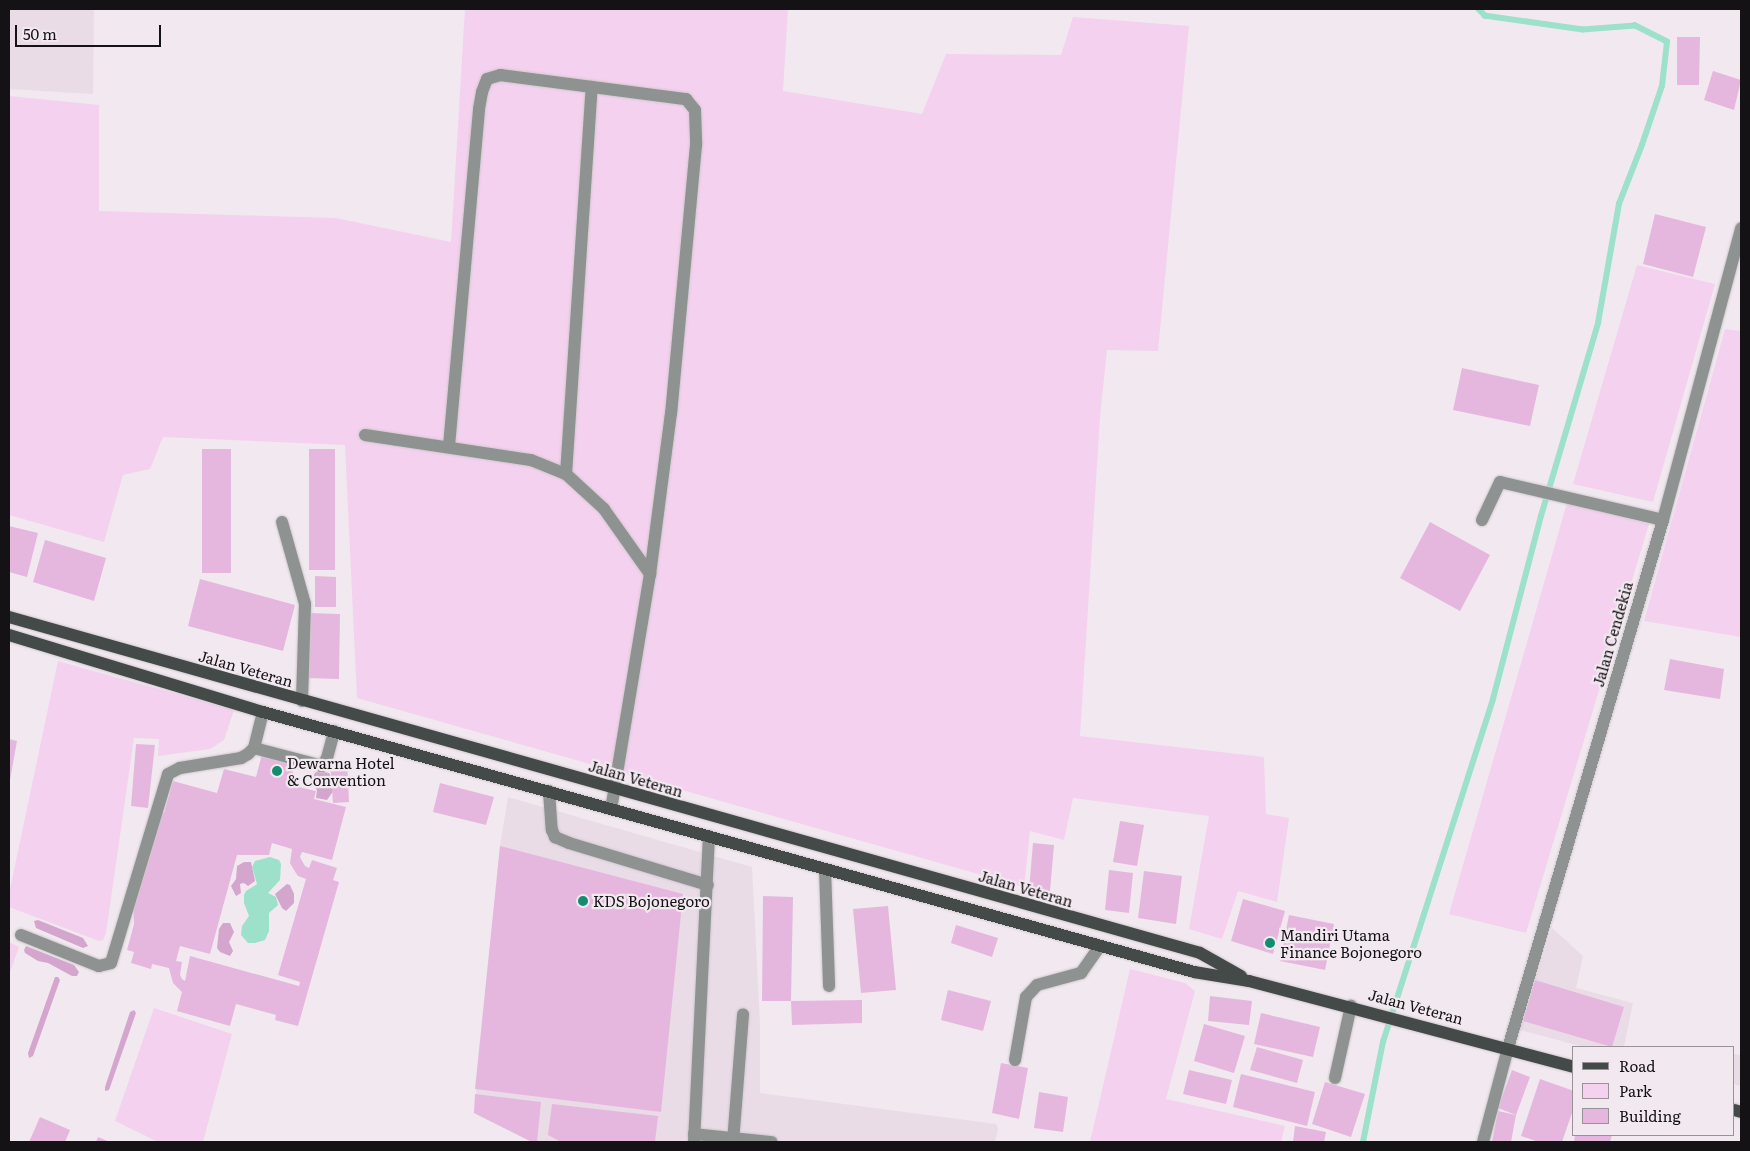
<!DOCTYPE html>
<style>
body{margin:0}
#map{position:relative;width:1750px;height:1151px;overflow:hidden;background:#f1e9ef;font-family:Literata,serif}
div>[style]{position:absolute}
[style*='--x']{left:calc(var(--x)*1px);top:calc(var(--y)*1px);width:calc(var(--w)*1px);rotate:calc(var(--a)*1deg)}
.built>*{inset:0;background:#e9dce7}
.green>*{inset:0;background:#f4d1ee}
.forest>*{inset:0;background:#d4a6cd}
.water>*{inset:0;background:#9de1ca}
.stream>*{height:5.5px;margin:-2.75px;padding:0 2.75px;transform-origin:2.75px;border-radius:2.75px;background:#9de1ca}
.building>*{inset:0;background:#e6b7de}
.roads{filter:drop-shadow(0 0 1px #cec7cc) drop-shadow(0 0 1px #cec7cc)}
.minor>*{height:12px;margin:-6px;padding:0 6px;transform-origin:6px;border-radius:6px;background:#8e9290}
.major>*{height:12px;margin:-6px;padding:0 6px;transform-origin:6px;border-radius:6px;background:#434a47}
.dots>*{width:14px;height:14px;translate:-50% -50%;box-sizing:border-box;border:2px solid #f1e9ef;border-radius:50%}
span{translate:-50% -50%;white-space:nowrap;text-align:center;line-height:1.15;-webkit-text-stroke:4.5px #f1e9ef;paint-order:stroke}
.street-label{font-size:15px;color:#141214}
.poi-label{font-size:15px;color:#141214}
.left{translate:0 -50%;text-align:left}
.frame{position:absolute;inset:0;border:10px solid #141214;pointer-events:none}
.legend{position:absolute;left:1572px;top:1046px;width:162px;height:90px;box-sizing:border-box;background:#f1e9ef;border:1px solid #999397;margin:0;padding:6px 9px;list-style:none;font-size:15px;color:#141214}
.legend li{display:flex;align-items:center;gap:10px;height:25px}
.legend b{width:25px;border:1px solid #999397}
.scale{position:absolute;left:15px;top:25px;width:146px;height:22px;box-sizing:border-box;border:2px solid #141214;border-top:0;padding-left:6px;font-size:15px;line-height:18px;white-space:nowrap;color:#141214;-webkit-text-stroke:4px #f1e9ef;paint-order:stroke}
</style>
<div id="map">
<div class="built">
<div style="clip-path:polygon(9px 9px,94px 9px,93px 94px,9px 89px)"></div>
<div style="clip-path:polygon(508px 797px,752px 867px,760px 1023px,760px 1093px,996px 1124px,998px 1129px,995px 1142px,532px 1142px,474px 1113px,500px 846px)"></div>
<div style="clip-path:polygon(1552px 928px,1583px 956px,1576px 988px,1633px 1003px,1624px 1047px,1584px 1047px,1520px 1030px)"></div>
<div style="clip-path:polygon(1734px 1054px,1741px 1055px,1741px 1086px,1734px 1084px)"></div>
</div>
<div class="green">
<div style="clip-path:polygon(465px 9px,788px 9px,783px 91px,922px 114px,946px 54px,1061px 55px,1073px 17px,1189px 26px,1158px 351px,1107px 350px,1100px 417px,1080px 736px,1264px 757px,1266px 814px,1289px 818px,1277px 902px,1238px 891px,1222px 939px,1189px 929px,1209px 816px,1073px 798px,1064px 840px,1030px 831px,1024px 887px,357px 698px,345px 445px,163px 437px,150px 469px,123px 475px,104px 542px,9px 515px,9px 96px,99px 105px,99px 211px,336px 218px,451px 242px)"></div>
<div style="clip-path:polygon(1637px 265px,1715px 284px,1653px 502px,1573px 484px)"></div>
<div style="clip-path:polygon(1725px 329px,1741px 331px,1741px 637px,1644px 621px)"></div>
<div style="clip-path:polygon(1567px 503px,1649px 524px,1526px 933px,1449px 914px)"></div>
<div style="clip-path:polygon(58px 661px,234px 710px,224px 740px,210px 749px,158px 756px,159px 739px,134px 738px,106px 933px,103px 940px,99px 941px,9px 907px,9px 894px)"></div>
<div style="clip-path:polygon(9px 942px,19px 947px,9px 975px)"></div>
<div style="clip-path:polygon(1130px 969px,1185px 983px,1195px 991px,1166px 1099px,1285px 1126px,1281px 1142px,1090px 1142px)"></div>
<div style="clip-path:polygon(154px 1008px,232px 1034px,203px 1142px,158px 1142px,115px 1121px)"></div>
</div>
<div class="forest">
<div style="clip-path:polygon(318px 771px,329px 773px,333px 780px,334px 790px,327px 800px,316px 798px,317px 790px,313px 785px,314px 774px)"></div>
<div style="clip-path:polygon(244px 862px,251px 862px,255px 881px,248px 886px,244px 883px,240px 884px,241px 893px,236px 896px,231px 886px,236px 879px,237px 866px)"></div>
<div style="clip-path:polygon(287px 884px,290px 885px,294px 894px,294px 903px,286px 911px,282px 908px,275px 894px)"></div>
<div style="clip-path:polygon(38px 920px,83px 938px,88px 946px,83px 948px,36px 928px,34px 921px)"></div>
<div style="clip-path:polygon(223px 923px,230px 923px,234px 932px,229px 942px,233px 951px,230px 956px,220px 952px,217px 948px,219px 929px)"></div>
<div style="clip-path:polygon(26px 946px,74px 965px,79px 972px,77px 976px,72px 976px,48px 963px,38px 961px,25px 953px,24px 950px)"></div>
<div style="clip-path:polygon(55px 977px,58px 977px,60px 980px,33px 1056px,29px 1058px,28px 1053px)"></div>
<div style="clip-path:polygon(134px 1010px,136px 1013px,109px 1090px,105px 1091px,105px 1087px,130px 1012px)"></div>
</div>
<div class="water">
<div style="clip-path:polygon(270px 857px,279px 860px,281px 864px,280px 880px,268px 893px,276px 897px,278px 905px,269px 913px,269px 931px,265px 940px,255px 943px,248px 943px,241px 935px,242px 926px,249px 916px,244px 903px,244px 895px,246px 891px,257px 884px,252px 867px,255px 861px)"></div>
</div>
<div class="stream">
<div style="--x:1363;--y:1142;--w:102;--a:-78.7"></div>
<div style="--x:1383;--y:1042;--w:360;--a:-72.2"></div>
<div style="--x:1493;--y:699;--w:189;--a:-75.3"></div>
<div style="--x:1541;--y:516;--w:201;--a:-73.5"></div>
<div style="--x:1598;--y:323;--w:121;--a:-80"></div>
<div style="--x:1619;--y:204;--w:63;--a:-68.7"></div>
<div style="--x:1642;--y:145;--w:62;--a:-71.3"></div>
<div style="--x:1662;--y:86;--w:44;--a:-83.5"></div>
<div style="--x:1667;--y:42;--w:36;--a:-153"></div>
<div style="--x:1635;--y:26;--w:52;--a:175.6"></div>
<div style="--x:1583;--y:30;--w:99;--a:-171.9"></div>
<div style="--x:1485;--y:16;--w:10;--a:-135"></div>
</div>
<div class="building">
<div style="clip-path:polygon(1677px 37px,1700px 37px,1699px 85px,1677px 85px)"></div>
<div style="clip-path:polygon(1713px 71px,1741px 80px,1734px 110px,1704px 100px)"></div>
<div style="clip-path:polygon(1655px 214px,1706px 227px,1693px 277px,1643px 264px)"></div>
<div style="clip-path:polygon(1462px 368px,1539px 385px,1530px 426px,1453px 410px)"></div>
<div style="clip-path:polygon(202px 449px,231px 449px,231px 573px,202px 573px)"></div>
<div style="clip-path:polygon(309px 449px,335px 449px,335px 570px,309px 570px)"></div>
<div style="clip-path:polygon(1430px 522px,1490px 555px,1460px 611px,1400px 578px)"></div>
<div style="clip-path:polygon(9px 526px,38px 533px,27px 577px,9px 572px)"></div>
<div style="clip-path:polygon(45px 540px,106px 558px,94px 601px,33px 582px)"></div>
<div style="clip-path:polygon(315px 576px,336px 577px,336px 607px,315px 607px)"></div>
<div style="clip-path:polygon(200px 579px,295px 605px,283px 651px,188px 626px)"></div>
<div style="clip-path:polygon(309px 613px,340px 614px,339px 679px,307px 678px)"></div>
<div style="clip-path:polygon(1670px 659px,1724px 669px,1720px 699px,1664px 690px)"></div>
<div style="clip-path:polygon(9px 739px,17px 741px,10px 780px,9px 780px)"></div>
<div style="clip-path:polygon(136px 744px,155px 745px,148px 808px,131px 806px)"></div>
<div style="clip-path:polygon(evenodd,262px 754px,295px 763px,290px 785px,316px 791px,314px 799px,346px 807px,332px 860px,302px 852px,300px 857px,305px 866px,309px 868px,312px 860px,337px 868px,333px 880px,339px 882px,298px 1026px,275px 1020px,276px 1015px,236px 1004px,230px 1026px,177px 1011px,182px 992px,173px 983px,169px 968px,152px 964px,151px 969px,131px 963px,134px 952px,127px 950px,134px 924px,133px 898px,159px 812px,164px 813px,173px 781px,217px 793px,224px 769px,256px 777px,262px 754px,272px 843px,292px 849px,290px 863px,294px 870px,298px 876px,306px 879px,278px 975px,300px 982px,299px 986px,190px 956px,185px 981px,182px 979px,180px 975px,182px 962px,176px 961px,180px 946px,210px 954px,237px 855px,269px 855px,272px 843px)"></div>
<div style="clip-path:polygon(347px 761px,349px 802px,333px 803px,330px 762px)"></div>
<div style="clip-path:polygon(440px 783px,494px 797px,486px 825px,433px 812px)"></div>
<div style="clip-path:polygon(1120px 821px,1144px 825px,1137px 866px,1113px 862px)"></div>
<div style="clip-path:polygon(1033px 843px,1054px 845px,1050px 891px,1029px 890px)"></div>
<div style="clip-path:polygon(500px 846px,683px 894px,661px 1112px,475px 1089px)"></div>
<div style="clip-path:polygon(1109px 870px,1133px 873px,1129px 913px,1105px 910px)"></div>
<div style="clip-path:polygon(1144px 871px,1182px 876px,1176px 924px,1138px 918px)"></div>
<div style="clip-path:polygon(763px 896px,793px 897px,791px 1001px,762px 1001px)"></div>
<div style="clip-path:polygon(1243px 899px,1285px 911px,1273px 954px,1231px 941px)"></div>
<div style="clip-path:polygon(888px 906px,896px 990px,861px 993px,853px 909px)"></div>
<div style="clip-path:polygon(1289px 915px,1334px 924px,1325px 970px,1280px 961px)"></div>
<div style="clip-path:polygon(956px 925px,998px 938px,992px 957px,951px 943px)"></div>
<div style="clip-path:polygon(1535px 980px,1624px 1007px,1612px 1047px,1523px 1021px)"></div>
<div style="clip-path:polygon(948px 990px,991px 1001px,983px 1031px,941px 1020px)"></div>
<div style="clip-path:polygon(1210px 996px,1252px 1001px,1249px 1025px,1208px 1021px)"></div>
<div style="clip-path:polygon(862px 1000px,862px 1023px,792px 1025px,791px 1001px)"></div>
<div style="clip-path:polygon(1261px 1013px,1320px 1027px,1313px 1057px,1254px 1044px)"></div>
<div style="clip-path:polygon(1204px 1024px,1245px 1036px,1234px 1073px,1194px 1061px)"></div>
<div style="clip-path:polygon(1257px 1047px,1303px 1060px,1297px 1083px,1250px 1070px)"></div>
<div style="clip-path:polygon(1001px 1063px,1028px 1068px,1019px 1119px,992px 1113px)"></div>
<div style="clip-path:polygon(1189px 1070px,1232px 1080px,1226px 1104px,1183px 1094px)"></div>
<div style="clip-path:polygon(1512px 1070px,1530px 1077px,1516px 1115px,1498px 1108px)"></div>
<div style="clip-path:polygon(1241px 1074px,1315px 1092px,1307px 1126px,1233px 1107px)"></div>
<div style="clip-path:polygon(1540px 1079px,1574px 1091px,1574px 1107px,1562px 1142px,1539px 1142px,1521px 1136px)"></div>
<div style="clip-path:polygon(1325px 1082px,1365px 1094px,1351px 1137px,1312px 1124px)"></div>
<div style="clip-path:polygon(1039px 1092px,1068px 1097px,1063px 1132px,1034px 1128px)"></div>
<div style="clip-path:polygon(475px 1094px,541px 1102px,537px 1142px,532px 1142px,474px 1113px)"></div>
<div style="clip-path:polygon(552px 1104px,658px 1116px,655px 1142px,561px 1142px,548px 1135px)"></div>
<div style="clip-path:polygon(1498px 1111px,1516px 1115px,1511px 1142px,1492px 1142px)"></div>
<div style="clip-path:polygon(40px 1117px,70px 1130px,65px 1142px,29px 1142px)"></div>
<div style="clip-path:polygon(1295px 1126px,1326px 1132px,1324px 1142px,1293px 1142px)"></div>
<div style="clip-path:polygon(1575px 1135px,1612px 1135px,1610px 1142px,1574px 1142px)"></div>
<div style="clip-path:polygon(98px 1137px,110px 1142px,96px 1142px)"></div>
</div>
<div class="roads">
<div class="minor">
<div style="--x:365;--y:435;--w:168;--a:8.6"></div>
<div style="--x:531;--y:460;--w:38;--a:22"></div>
<div style="--x:566;--y:474;--w:52;--a:42.6"></div>
<div style="--x:604;--y:509;--w:80;--a:54.7"></div>
<div style="--x:449;--y:446;--w:338;--a:-84.9"></div>
<div style="--x:479;--y:109;--w:17;--a:-80"></div>
<div style="--x:482;--y:92;--w:14;--a:-69"></div>
<div style="--x:487;--y:79;--w:14;--a:-17"></div>
<div style="--x:500;--y:75;--w:188;--a:7.4"></div>
<div style="--x:686;--y:99;--w:14;--a:51"></div>
<div style="--x:695;--y:110;--w:35;--a:88"></div>
<div style="--x:696;--y:145;--w:269;--a:95.3"></div>
<div style="--x:671;--y:413;--w:162;--a:97.4"></div>
<div style="--x:650;--y:574;--w:238;--a:99.4"></div>
<div style="--x:566;--y:474;--w:388;--a:-86.2"></div>
<div style="--x:1482;--y:520;--w:42;--a:-64.7"></div>
<div style="--x:1500;--y:482;--w:167;--a:13.1"></div>
<div style="--x:282;--y:522;--w:85;--a:74.3"></div>
<div style="--x:305;--y:604;--w:97;--a:91.8"></div>
<div style="--x:254;--y:748;--w:70;--a:14.8"></div>
<div style="--x:322;--y:766;--w:9;--a:-58"></div>
<div style="--x:327;--y:758;--w:28;--a:-75"></div>
<div style="--x:549;--y:791;--w:39;--a:86"></div>
<div style="--x:552;--y:830;--w:8;--a:67"></div>
<div style="--x:555;--y:837;--w:15;--a:23"></div>
<div style="--x:569;--y:843;--w:145;--a:16.8"></div>
<div style="--x:825;--y:869;--w:117;--a:88"></div>
<div style="--x:21;--y:935;--w:84;--a:21.7"></div>
<div style="--x:99;--y:966;--w:12;--a:-14"></div>
<div style="--x:111;--y:963;--w:197;--a:-73.2"></div>
<div style="--x:168;--y:774;--w:13;--a:-27"></div>
<div style="--x:180;--y:768;--w:62;--a:-9.3"></div>
<div style="--x:241;--y:758;--w:8;--a:-30"></div>
<div style="--x:248;--y:754;--w:8;--a:-45"></div>
<div style="--x:254;--y:748;--w:37;--a:-76"></div>
<div style="--x:1015;--y:1060;--w:64;--a:-80.1"></div>
<div style="--x:1026;--y:997;--w:16;--a:-47"></div>
<div style="--x:1037;--y:985;--w:46;--a:-15.3"></div>
<div style="--x:1081;--y:973;--w:33;--a:-55"></div>
<div style="--x:1335;--y:1078;--w:74;--a:-77.5"></div>
<div style="--x:694;--y:1134;--w:78;--a:5.9"></div>
<div style="--x:694;--y:1142;--w:306;--a:-87.2"></div>
<div style="--x:733;--y:1142;--w:128;--a:-85.5"></div>
<div style="--x:1483;--y:1142;--w:97;--a:-75.1"></div>
<div style="--x:1508;--y:1048;--w:550;--a:-73.64"></div>
<div style="--x:1663;--y:520;--w:302;--a:-75"></div>
</div>
<div class="major">
<div style="--x:9;--y:617;--w:1237;--a:15.75"></div>
<div style="--x:1200;--y:953;--w:47;--a:29.3"></div>
<div style="--x:9;--y:635;--w:265;--a:16.9"></div>
<div style="--x:263;--y:712;--w:967;--a:15.6"></div>
<div style="--x:1194;--y:972;--w:56;--a:9.3"></div>
<div style="--x:1249;--y:981;--w:336;--a:14.8"></div>
<div style="--x:1734;--y:1110;--w:7;--a:16"></div>
</div>
</div>
<div class="dots">
<div style="left:277px;top:771px;background:#138d72"></div>
<div style="left:583px;top:901px;background:#138d72"></div>
<div style="left:1270px;top:943px;background:#138d72"></div>
</div>
<div class="street-label">
<span style="left:1612px;top:634px;rotate:-74deg">Jalan Cendekia</span>
<span style="left:246px;top:668px;rotate:16deg">Jalan Veteran</span>
<span style="left:636px;top:778px;rotate:16deg">Jalan Veteran</span>
<span style="left:1026px;top:888px;rotate:16deg">Jalan Veteran</span>
<span style="left:1416px;top:1006px;rotate:15deg">Jalan Veteran</span>
</div>
<div class="poi-label">
<span class="left" style="left:287px;top:771px">Dewarna Hotel<br>&amp; Convention</span>
<span class="left" style="left:593px;top:901px">KDS Bojonegoro</span>
<span class="left" style="left:1280px;top:943px">Mandiri Utama<br>Finance Bojonegoro</span>
</div>
<div class="frame"></div>
<ul class="legend">
<li><b style="height:6px;background:#434a47"></b>Road</li>
<li><b style="height:14px;background:#f4d1ee"></b>Park</li>
<li><b style="height:14px;background:#e6b7de"></b>Building</li>
</ul>
<div class="scale">50 m</div>
</div>
